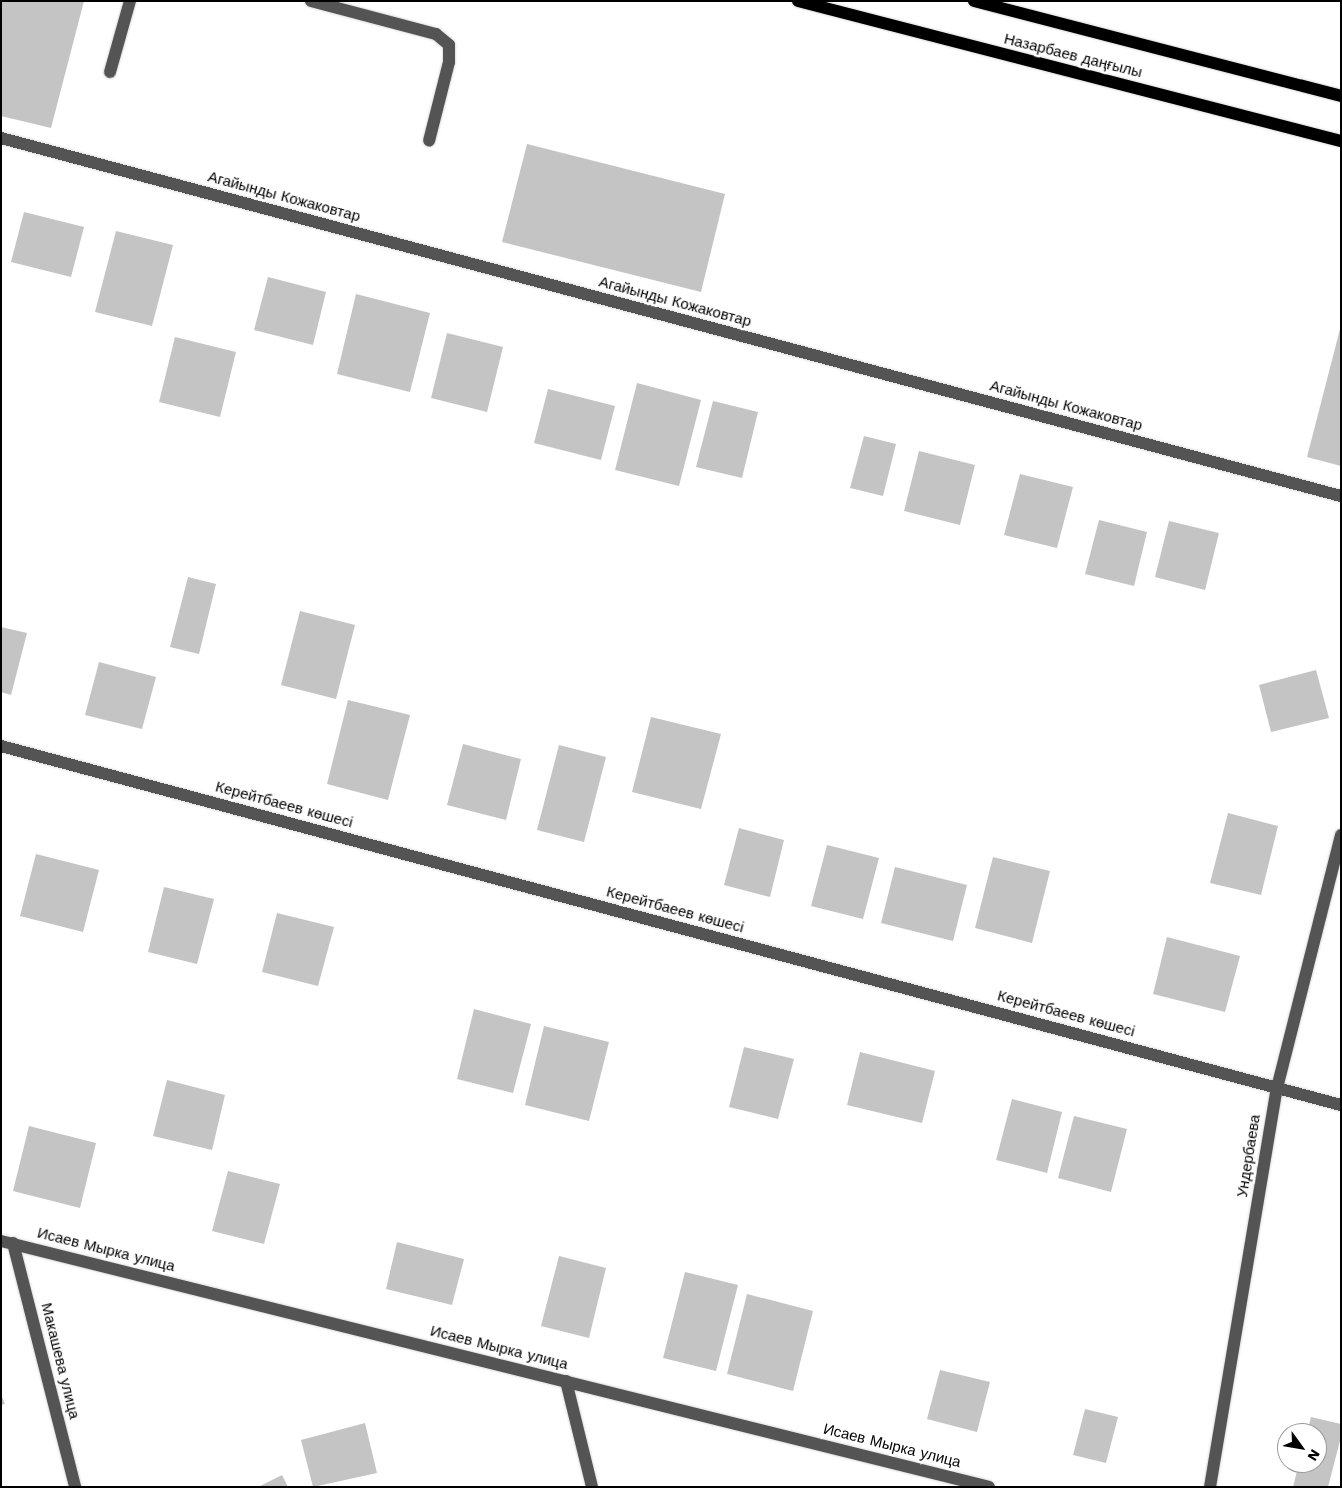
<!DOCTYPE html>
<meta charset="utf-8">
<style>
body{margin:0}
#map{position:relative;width:1342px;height:1488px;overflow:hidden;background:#fff;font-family:"Work Sans",sans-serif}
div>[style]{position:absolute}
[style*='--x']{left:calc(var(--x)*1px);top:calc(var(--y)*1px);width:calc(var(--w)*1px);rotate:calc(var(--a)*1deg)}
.building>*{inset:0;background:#c4c4c4}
.roads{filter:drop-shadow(0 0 1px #dbdbdb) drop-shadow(0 0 1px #dbdbdb)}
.minor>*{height:12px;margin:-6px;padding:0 6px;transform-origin:6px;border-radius:6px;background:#545454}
.major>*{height:12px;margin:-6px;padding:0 6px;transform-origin:6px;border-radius:6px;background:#000}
span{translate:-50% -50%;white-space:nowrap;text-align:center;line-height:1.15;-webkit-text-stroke:4.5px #fff;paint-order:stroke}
.street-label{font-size:15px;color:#000}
.frame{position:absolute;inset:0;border:2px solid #000;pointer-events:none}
.north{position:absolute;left:1277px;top:1423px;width:50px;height:50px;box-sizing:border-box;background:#fff;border:1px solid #999;border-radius:50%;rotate:122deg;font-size:14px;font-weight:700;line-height:20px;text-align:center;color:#000}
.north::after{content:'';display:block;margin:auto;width:18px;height:22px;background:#000;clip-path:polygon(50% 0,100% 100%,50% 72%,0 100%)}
</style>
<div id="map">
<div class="building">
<div style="clip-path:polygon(1px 1px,84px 1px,51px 128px,1px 116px)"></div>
<div style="clip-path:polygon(527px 144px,725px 194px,701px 292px,502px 242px)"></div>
<div style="clip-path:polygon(24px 212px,84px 227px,71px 277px,11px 262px)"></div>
<div style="clip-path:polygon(116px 231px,173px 245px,152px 326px,95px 312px)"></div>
<div style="clip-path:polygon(268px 277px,326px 292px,313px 345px,254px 330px)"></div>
<div style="clip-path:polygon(356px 294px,430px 313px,410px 392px,337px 374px)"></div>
<div style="clip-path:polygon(1340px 329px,1341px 329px,1341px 466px,1307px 457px)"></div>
<div style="clip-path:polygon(447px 333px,503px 347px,487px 412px,431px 398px)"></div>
<div style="clip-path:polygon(175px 337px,236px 352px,220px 417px,159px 402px)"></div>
<div style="clip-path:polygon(637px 383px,701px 400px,679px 486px,615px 470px)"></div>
<div style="clip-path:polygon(548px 389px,615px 406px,601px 460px,534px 443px)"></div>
<div style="clip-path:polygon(713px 401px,758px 412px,742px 478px,696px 467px)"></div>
<div style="clip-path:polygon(864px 436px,896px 444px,883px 496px,850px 488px)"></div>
<div style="clip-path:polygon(919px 451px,975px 465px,960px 525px,904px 511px)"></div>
<div style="clip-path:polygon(1020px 474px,1073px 487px,1057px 548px,1004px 535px)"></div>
<div style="clip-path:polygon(1099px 520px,1147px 532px,1134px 586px,1085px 574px)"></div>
<div style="clip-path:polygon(1169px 521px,1219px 533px,1205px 590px,1155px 577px)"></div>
<div style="clip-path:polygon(188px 577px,216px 584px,199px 654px,170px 647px)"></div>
<div style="clip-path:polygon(300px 611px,355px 625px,336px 699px,281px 685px)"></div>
<div style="clip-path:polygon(1px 627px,27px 633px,11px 695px,1px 692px)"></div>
<div style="clip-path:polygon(99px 662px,156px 677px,142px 729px,85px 715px)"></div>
<div style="clip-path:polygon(1316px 670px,1329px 718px,1271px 732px,1259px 685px)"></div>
<div style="clip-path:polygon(348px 700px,410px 715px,388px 800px,327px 784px)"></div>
<div style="clip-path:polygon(651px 717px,721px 734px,701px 809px,632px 792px)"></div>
<div style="clip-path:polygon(463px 744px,521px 759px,506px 820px,447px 805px)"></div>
<div style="clip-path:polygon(559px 745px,606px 757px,584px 842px,537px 830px)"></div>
<div style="clip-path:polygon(1228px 813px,1278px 826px,1261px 895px,1210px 883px)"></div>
<div style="clip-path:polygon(739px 828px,784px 840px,770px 897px,724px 885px)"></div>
<div style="clip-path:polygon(827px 845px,879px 858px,863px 919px,811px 906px)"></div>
<div style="clip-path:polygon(36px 854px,99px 870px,83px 932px,20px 916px)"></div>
<div style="clip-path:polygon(993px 857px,1050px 871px,1032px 943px,975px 928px)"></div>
<div style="clip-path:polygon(895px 867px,967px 885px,953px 941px,881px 923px)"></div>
<div style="clip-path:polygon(164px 887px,214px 899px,197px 964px,148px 952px)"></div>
<div style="clip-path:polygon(277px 913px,334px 927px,318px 986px,262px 972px)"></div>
<div style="clip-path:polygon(1167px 937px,1240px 956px,1225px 1012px,1153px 994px)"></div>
<div style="clip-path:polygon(474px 1009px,531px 1024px,513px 1093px,457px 1079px)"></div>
<div style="clip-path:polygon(544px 1026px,609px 1042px,589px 1121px,525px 1105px)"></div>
<div style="clip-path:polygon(744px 1047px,794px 1059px,778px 1119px,729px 1107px)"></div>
<div style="clip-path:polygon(860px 1052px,935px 1071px,922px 1123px,847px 1105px)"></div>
<div style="clip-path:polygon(167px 1080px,225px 1095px,212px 1150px,153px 1136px)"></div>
<div style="clip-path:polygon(1012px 1099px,1062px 1112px,1047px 1173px,996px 1160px)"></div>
<div style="clip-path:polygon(1074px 1116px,1127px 1129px,1111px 1192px,1058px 1178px)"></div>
<div style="clip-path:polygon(29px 1126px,96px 1143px,80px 1208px,13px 1191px)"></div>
<div style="clip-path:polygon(228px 1171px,280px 1184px,264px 1244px,212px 1231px)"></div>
<div style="clip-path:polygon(397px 1242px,464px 1259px,452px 1305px,386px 1289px)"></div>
<div style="clip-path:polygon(559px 1256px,606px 1268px,589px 1338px,541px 1326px)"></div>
<div style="clip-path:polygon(685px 1272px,738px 1285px,716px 1371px,663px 1358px)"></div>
<div style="clip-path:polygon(747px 1294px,813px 1311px,793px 1391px,727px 1374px)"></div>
<div style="clip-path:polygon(940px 1370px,990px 1382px,977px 1432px,927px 1419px)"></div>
<div style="clip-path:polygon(1px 1394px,5px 1404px,1px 1405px)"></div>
<div style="clip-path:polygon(1085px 1409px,1118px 1417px,1106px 1463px,1073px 1455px)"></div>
<div style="clip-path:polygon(1311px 1417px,1341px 1424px,1341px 1437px,1328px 1487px,1293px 1487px,1299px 1463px,1317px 1463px,1317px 1433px,1307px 1433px)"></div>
<div style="clip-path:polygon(365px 1423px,377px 1473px,313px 1487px,301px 1440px)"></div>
<div style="clip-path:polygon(282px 1475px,288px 1487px,258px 1487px)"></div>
</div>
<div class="roads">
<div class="minor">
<div style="--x:311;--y:1;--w:129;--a:14.8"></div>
<div style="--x:436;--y:34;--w:17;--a:40"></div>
<div style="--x:449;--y:45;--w:17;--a:90"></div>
<div style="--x:449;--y:62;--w:81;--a:104.2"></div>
<div style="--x:110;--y:72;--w:74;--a:-74.3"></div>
<div style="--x:1;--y:138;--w:1387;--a:14.96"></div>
<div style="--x:1;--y:746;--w:1387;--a:15"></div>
<div style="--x:1;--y:1241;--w:1018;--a:13.98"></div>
<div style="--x:13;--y:1243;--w:252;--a:75.7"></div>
<div style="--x:566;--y:1381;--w:109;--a:76.2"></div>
<div style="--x:1210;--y:1487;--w:405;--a:-80.5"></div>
<div style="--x:1277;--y:1088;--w:261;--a:-75.8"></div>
</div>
<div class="major">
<div style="--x:798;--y:1;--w:561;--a:14.46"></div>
<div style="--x:974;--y:1;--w:379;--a:14.5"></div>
</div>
</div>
<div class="street-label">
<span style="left:1073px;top:56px;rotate:14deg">Назарбаев даңғылы</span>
<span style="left:284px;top:197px;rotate:15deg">Агайынды Кожаковтар</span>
<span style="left:675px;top:302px;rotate:15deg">Агайынды Кожаковтар</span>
<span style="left:1066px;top:406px;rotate:15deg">Агайынды Кожаковтар</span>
<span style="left:284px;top:805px;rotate:15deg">Керейтбаеев көшесі</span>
<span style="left:675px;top:910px;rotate:15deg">Керейтбаеев көшесі</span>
<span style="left:1066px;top:1014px;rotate:15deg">Керейтбаеев көшесі</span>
<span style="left:1249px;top:1156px;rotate:-81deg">Ундербаева</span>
<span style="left:106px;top:1250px;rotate:14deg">Исаев Мырка улица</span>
<span style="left:499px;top:1348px;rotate:14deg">Исаев Мырка улица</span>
<span style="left:60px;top:1361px;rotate:76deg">Макашева улица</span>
<span style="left:892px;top:1446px;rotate:14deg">Исаев Мырка улица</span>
</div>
<div class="frame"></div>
<div class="north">N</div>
</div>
